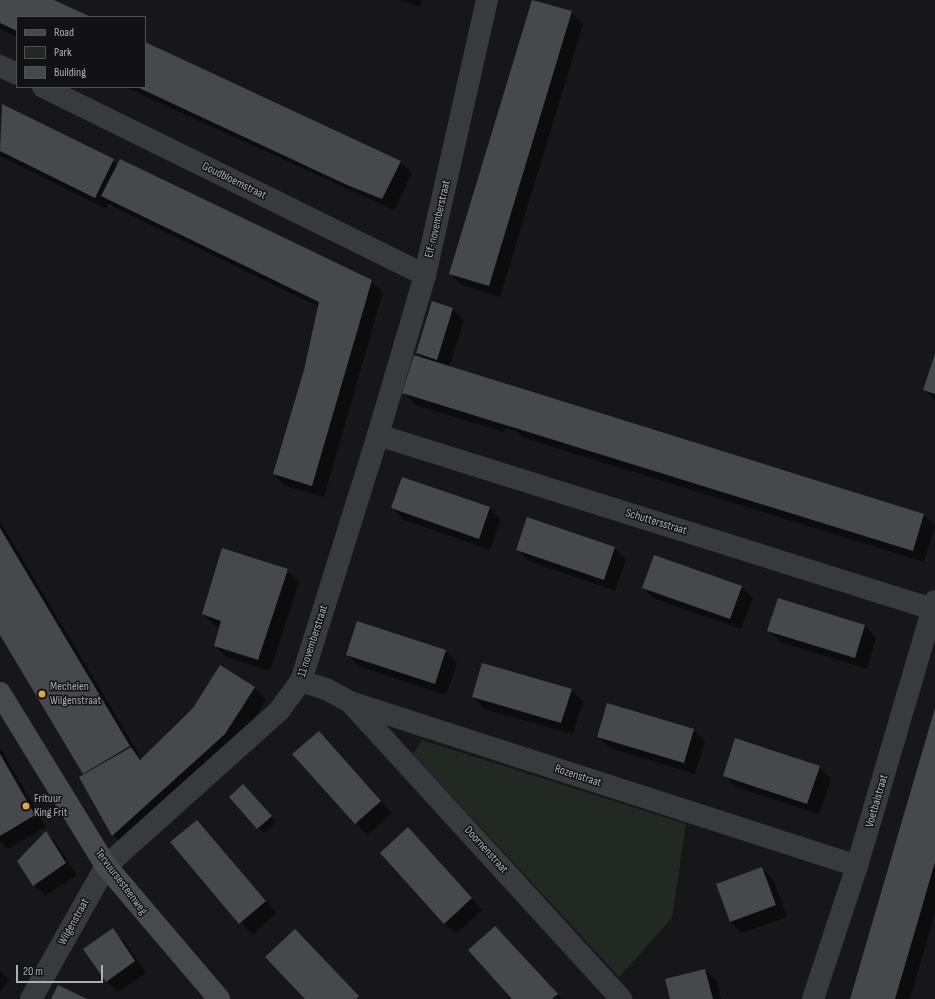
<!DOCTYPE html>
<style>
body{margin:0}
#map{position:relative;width:935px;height:999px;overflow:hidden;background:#171719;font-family:"Sofia Sans Condensed",sans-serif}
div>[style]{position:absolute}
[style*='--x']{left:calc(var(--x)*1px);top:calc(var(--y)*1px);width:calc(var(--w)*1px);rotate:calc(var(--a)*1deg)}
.green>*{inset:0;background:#222922}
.shadow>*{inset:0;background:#0007}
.building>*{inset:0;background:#46484c}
.street>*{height:22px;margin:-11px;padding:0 11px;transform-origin:11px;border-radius:11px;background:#393a3e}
.secondary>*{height:22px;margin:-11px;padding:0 11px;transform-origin:11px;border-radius:11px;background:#47494d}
.dots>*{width:11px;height:11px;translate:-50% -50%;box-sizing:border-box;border:2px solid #121214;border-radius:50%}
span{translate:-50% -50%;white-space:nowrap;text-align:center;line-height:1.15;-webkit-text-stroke:3px #121214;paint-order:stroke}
.street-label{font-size:12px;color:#abafb8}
.poi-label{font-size:12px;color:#abafb8}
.left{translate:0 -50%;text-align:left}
.legend{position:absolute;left:16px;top:16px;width:130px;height:72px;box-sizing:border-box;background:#121214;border:1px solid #4f5156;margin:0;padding:5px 7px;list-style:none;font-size:12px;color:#abafb8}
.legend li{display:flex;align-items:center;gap:8px;height:20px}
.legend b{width:20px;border:1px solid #4f5156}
.scale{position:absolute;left:16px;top:965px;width:87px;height:18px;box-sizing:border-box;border:2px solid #abafb8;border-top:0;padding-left:5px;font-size:12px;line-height:14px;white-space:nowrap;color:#abafb8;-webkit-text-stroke:3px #121214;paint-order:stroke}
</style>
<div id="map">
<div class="green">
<div style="clip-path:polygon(422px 740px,686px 824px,672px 918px,619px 977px,413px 754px)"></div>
</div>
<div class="shadow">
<div style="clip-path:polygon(0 0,52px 0,89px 17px,17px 17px,17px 37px,0 29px)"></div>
<div style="clip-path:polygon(399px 0,422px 0,420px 6px)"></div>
<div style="clip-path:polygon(571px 12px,583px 24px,500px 297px,462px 285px,450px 274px)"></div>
<div style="clip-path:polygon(145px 43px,400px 161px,412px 173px,394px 210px,125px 87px,145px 87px)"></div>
<div style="clip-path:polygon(2px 105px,118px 165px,371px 281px,383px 292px,324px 497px,285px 486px,274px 474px,305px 370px,319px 307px,114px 207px,109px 203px,106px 209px,0 156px)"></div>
<div style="clip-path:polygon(452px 309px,464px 320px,449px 367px,924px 515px,935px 526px,924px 562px,524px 438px,518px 432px,505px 428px,504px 432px,415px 405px,404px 393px,424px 359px,417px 353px)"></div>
<div style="clip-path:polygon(935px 356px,935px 401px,925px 390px)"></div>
<div style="clip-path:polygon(392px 508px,489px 508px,501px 519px,490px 550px,404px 520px)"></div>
<div style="clip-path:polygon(528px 518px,615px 548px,626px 560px,615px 591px,529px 561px,517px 550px)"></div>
<div style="clip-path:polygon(0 522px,142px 759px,194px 709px,220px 666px,255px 688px,266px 700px,236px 746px,124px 846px,113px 835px,85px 775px,0 633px)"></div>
<div style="clip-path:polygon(287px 570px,299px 582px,270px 671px,227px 657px,215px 646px,220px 627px,214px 625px,203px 613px)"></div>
<div style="clip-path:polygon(741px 587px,753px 598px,741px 629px,655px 599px,643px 588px)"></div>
<div style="clip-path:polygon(778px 600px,865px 626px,876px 638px,867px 669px,780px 642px,769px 631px)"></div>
<div style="clip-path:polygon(445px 651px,457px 663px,446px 695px,358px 666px,347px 654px)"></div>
<div style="clip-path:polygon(571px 690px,583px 701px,573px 734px,484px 709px,473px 697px)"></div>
<div style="clip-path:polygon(935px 711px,935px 913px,910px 999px,851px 999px)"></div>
<div style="clip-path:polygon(693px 730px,705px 741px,695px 774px,610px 748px,598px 736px)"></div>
<div style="clip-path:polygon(330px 744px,392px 813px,367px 835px,356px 823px)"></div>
<div style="clip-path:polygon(0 747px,46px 827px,8px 849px,0 841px)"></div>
<div style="clip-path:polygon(819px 767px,831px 779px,819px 814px,735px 787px,724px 775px)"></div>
<div style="clip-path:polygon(249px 791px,276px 822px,264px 833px,258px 828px)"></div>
<div style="clip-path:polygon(197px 821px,277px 913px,252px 935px,171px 842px)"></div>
<div style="clip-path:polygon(46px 833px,57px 844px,77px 875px,45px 896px,34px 885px)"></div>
<div style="clip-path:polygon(419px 840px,482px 910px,456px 934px,444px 923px)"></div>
<div style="clip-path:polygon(762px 868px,773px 879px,787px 917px,742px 933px,731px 922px,717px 884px)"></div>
<div style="clip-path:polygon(112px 930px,124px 941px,146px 973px,118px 992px,106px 981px)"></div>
<div style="clip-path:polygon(506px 939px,562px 999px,514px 999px)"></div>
<div style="clip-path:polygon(0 970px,9px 980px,0 992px)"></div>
<div style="clip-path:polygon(705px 970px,717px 981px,721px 999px,671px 999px)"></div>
</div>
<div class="building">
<div style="clip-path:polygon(0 0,54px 0,91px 17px,17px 17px,17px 31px,0 23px)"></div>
<div style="clip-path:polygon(532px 0,572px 11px,489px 286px,449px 274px)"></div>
<div style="clip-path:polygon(145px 42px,401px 161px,382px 199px,347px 185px,137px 87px,145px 87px)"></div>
<div style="clip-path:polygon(2px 104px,114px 159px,95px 198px,0 151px)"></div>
<div style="clip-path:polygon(120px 159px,372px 280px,312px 486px,273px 474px,304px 370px,319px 302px,101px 196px)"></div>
<div style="clip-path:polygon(432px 301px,453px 308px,437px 360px,416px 353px)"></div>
<div style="clip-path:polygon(935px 354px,935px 394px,923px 390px)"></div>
<div style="clip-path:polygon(414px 355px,924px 514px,913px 551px,402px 393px)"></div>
<div style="clip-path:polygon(402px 477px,490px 507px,479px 539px,391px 508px)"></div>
<div style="clip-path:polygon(527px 517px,615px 547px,604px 580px,516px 550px)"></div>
<div style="clip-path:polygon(0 528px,130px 746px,83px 774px,0 635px)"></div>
<div style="clip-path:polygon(222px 548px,288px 569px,258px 660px,214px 646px,221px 621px,202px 614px)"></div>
<div style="clip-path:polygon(654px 555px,742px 586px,730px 619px,642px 588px)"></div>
<div style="clip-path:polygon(778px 598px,865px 625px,855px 658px,767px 631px)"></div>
<div style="clip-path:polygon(357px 621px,446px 650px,435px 684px,346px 655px)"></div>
<div style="clip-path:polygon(482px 663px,572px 689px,561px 723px,472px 697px)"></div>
<div style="clip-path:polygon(220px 665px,255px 687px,225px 734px,112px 836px,79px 777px,131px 747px,140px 760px,193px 708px)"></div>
<div style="clip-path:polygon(607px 703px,694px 729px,684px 763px,597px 737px)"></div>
<div style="clip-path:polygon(935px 708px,935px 862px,922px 907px,895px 999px,850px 999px)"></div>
<div style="clip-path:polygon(319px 731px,381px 801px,355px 824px,292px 754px)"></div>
<div style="clip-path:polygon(735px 738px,820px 766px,807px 804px,723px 776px)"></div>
<div style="clip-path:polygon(0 754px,35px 815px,0 836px)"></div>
<div style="clip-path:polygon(243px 784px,272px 816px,257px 829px,229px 797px)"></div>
<div style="clip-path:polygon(197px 820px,266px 901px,239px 924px,170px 842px)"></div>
<div style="clip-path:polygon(408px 827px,472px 898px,444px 924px,380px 853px)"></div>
<div style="clip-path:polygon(46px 831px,66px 863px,33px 886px,17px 861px)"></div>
<div style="clip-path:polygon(762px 867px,776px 905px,730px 922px,716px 884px)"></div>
<div style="clip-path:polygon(495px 926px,558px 994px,552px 999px,512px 999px,468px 950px)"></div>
<div style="clip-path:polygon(113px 928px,135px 961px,106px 982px,83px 949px)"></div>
<div style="clip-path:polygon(295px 929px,359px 996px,356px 999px,305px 999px,265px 957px)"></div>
<div style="clip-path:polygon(705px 969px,713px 999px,670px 999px,665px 979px)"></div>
<div style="clip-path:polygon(58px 985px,87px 999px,51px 999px)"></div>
</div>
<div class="street">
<div style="--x:0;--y:66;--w:19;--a:25"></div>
<div style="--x:43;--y:87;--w:426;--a:26.2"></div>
<div style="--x:378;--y:435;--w:582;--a:17.41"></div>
<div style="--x:301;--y:681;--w:26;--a:18"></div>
<div style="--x:326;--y:689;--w:27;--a:28"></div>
<div style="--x:350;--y:702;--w:533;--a:17.92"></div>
<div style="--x:351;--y:703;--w:401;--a:47.6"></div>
<div style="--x:31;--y:999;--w:153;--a:-60.6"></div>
<div style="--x:106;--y:866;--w:232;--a:-41.9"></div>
<div style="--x:279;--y:711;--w:37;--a:-54"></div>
<div style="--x:301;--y:681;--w:258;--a:-72.6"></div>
<div style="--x:378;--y:435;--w:167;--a:-73.6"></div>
<div style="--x:425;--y:275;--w:282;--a:-77.3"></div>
<div style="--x:813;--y:999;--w:140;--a:-71.7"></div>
<div style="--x:857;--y:866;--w:276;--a:-73.6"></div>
</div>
<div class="secondary">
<div style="--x:0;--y:693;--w:203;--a:58.5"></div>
<div style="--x:106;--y:866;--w:175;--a:49.6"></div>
</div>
<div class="dots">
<div style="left:42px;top:694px;background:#e0a448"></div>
<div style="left:26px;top:806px;background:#e0a448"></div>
</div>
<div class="street-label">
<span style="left:234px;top:181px;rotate:26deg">Goudbloemstraat</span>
<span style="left:438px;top:219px;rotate:-77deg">Elf-novemberstraat</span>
<span style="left:656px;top:522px;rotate:17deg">Schuttersstraat</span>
<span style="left:313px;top:641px;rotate:-72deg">11 novemberstraat</span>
<span style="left:578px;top:776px;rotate:18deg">Rozenstraat</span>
<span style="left:877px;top:801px;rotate:-74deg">Voetbalstraat</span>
<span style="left:486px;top:850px;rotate:48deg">Doornenstraat</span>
<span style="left:121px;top:882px;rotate:53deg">Tervuursesteenweg</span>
<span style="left:74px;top:922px;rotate:-61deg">Wilgenstraat</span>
</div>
<div class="poi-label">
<span class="left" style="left:50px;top:694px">Mechelen<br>Wilgenstraat</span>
<span class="left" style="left:34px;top:806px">Frituur<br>King Frit</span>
</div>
<ul class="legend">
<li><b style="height:5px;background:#47494d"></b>Road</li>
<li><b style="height:11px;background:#222922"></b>Park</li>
<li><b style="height:11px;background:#46484c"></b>Building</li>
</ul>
<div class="scale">20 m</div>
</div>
